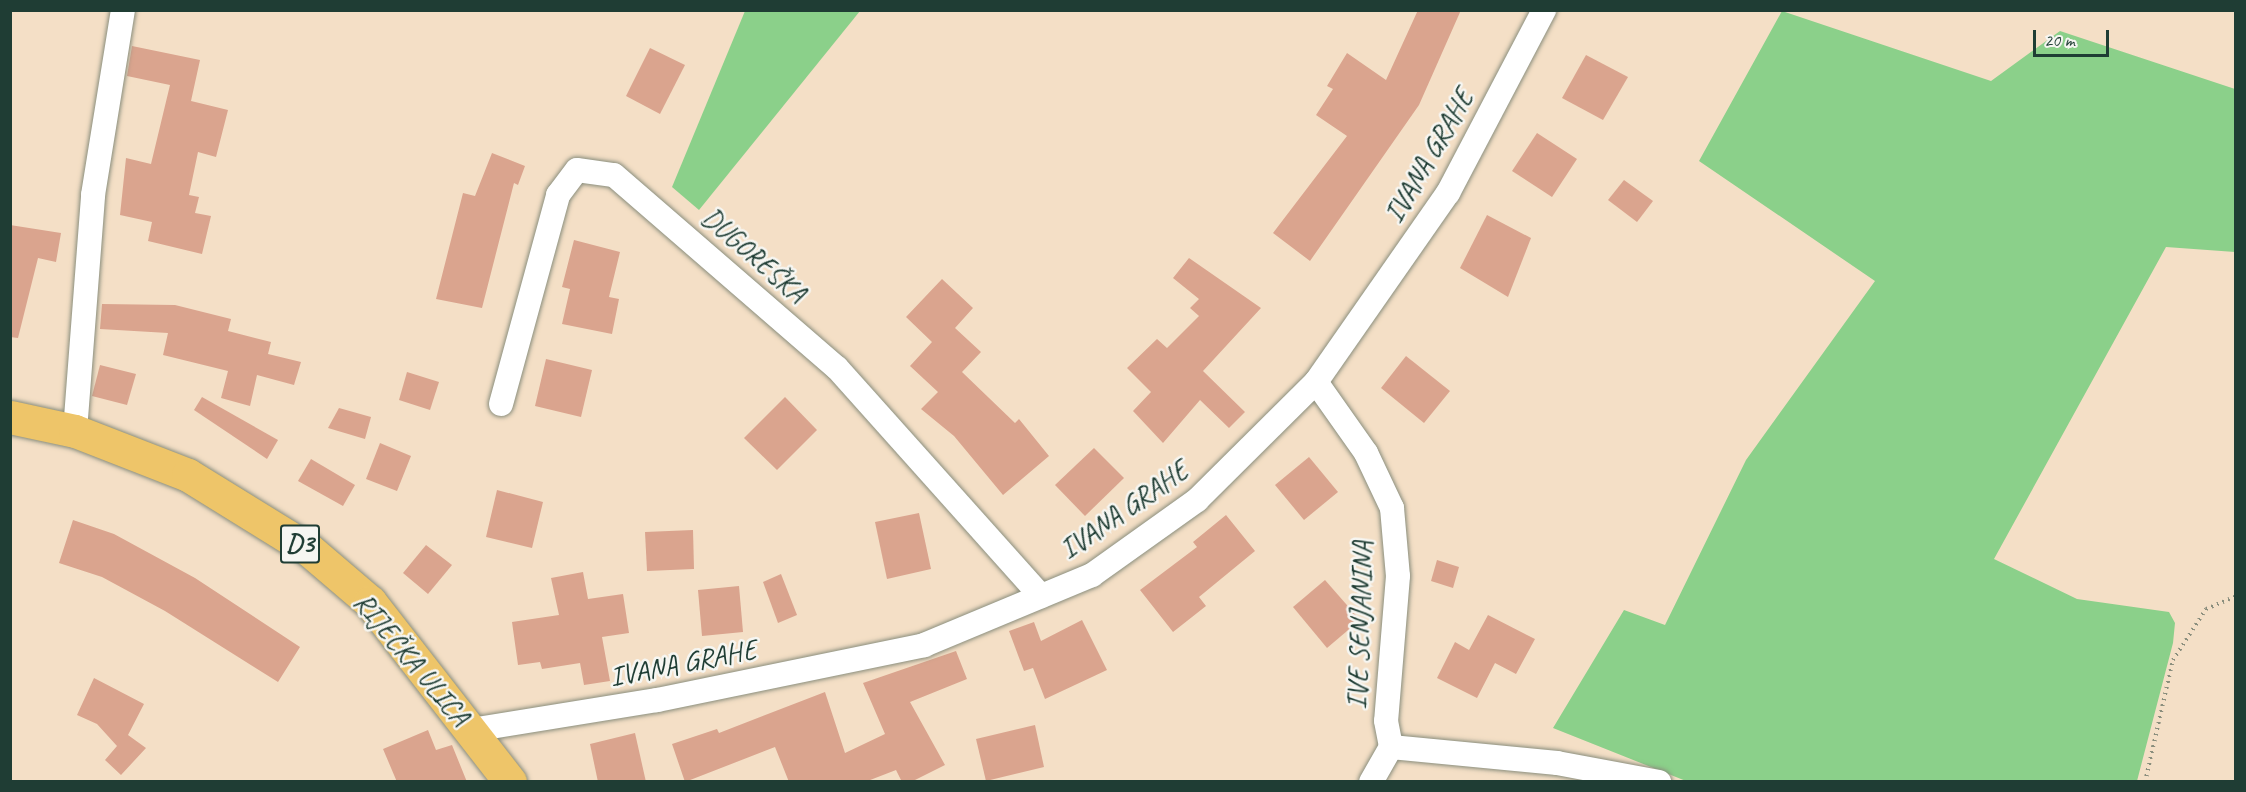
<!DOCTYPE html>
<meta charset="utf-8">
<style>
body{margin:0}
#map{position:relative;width:2246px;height:792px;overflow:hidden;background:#f4dfc6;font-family:Caveat,sans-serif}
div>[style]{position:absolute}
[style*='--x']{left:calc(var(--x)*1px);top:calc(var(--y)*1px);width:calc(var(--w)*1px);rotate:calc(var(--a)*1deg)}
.green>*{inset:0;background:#8bd08a}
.building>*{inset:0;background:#daa48e}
.path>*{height:4px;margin-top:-2px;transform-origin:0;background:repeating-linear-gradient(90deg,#8a8e7d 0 1.5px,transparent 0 6px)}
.roads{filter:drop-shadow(0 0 2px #8a8e7d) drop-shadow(0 0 2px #8a8e7d)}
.minor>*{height:24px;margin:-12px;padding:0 12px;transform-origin:12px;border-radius:12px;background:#fff}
.primary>*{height:33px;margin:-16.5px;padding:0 16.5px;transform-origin:16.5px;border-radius:16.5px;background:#eec569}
span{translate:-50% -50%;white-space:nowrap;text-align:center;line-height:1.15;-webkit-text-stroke:5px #f6f6f2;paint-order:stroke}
.shield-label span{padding:2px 4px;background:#f6f6f2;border:2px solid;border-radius:4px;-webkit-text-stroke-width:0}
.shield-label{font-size:27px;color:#1f3d34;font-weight:700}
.street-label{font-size:28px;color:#1f3d34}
.frame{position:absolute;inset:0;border:12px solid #1f3d34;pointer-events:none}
.scale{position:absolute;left:2033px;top:30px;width:76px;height:27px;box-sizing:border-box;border:3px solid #1f3d34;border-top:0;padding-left:8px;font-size:18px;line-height:21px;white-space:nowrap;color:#1f3d34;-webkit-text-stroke:4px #f6f6f2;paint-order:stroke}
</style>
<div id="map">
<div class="green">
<div style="clip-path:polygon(745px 11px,860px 11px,699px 210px,672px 187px)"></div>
<div style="clip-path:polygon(1782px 11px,1991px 81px,2060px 31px,2235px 89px,2235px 252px,2166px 247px,1994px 559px,2077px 599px,2169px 612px,2175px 623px,2173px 643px,2137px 781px,1686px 781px,1553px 728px,1624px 610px,1665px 625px,1746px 460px,1875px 281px,1699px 161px)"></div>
</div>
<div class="building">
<div style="clip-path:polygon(1418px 10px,1461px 10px,1419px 105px,1310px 261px,1273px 233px,1347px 136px,1316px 115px,1333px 89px,1327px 86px,1347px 53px,1386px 80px)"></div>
<div style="clip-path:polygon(132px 46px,200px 60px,191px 101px,228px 110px,216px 157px,198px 152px,189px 195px,199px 197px,195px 213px,211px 216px,202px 254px,148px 241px,152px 222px,120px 215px,126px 158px,151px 164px,170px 85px,127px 76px)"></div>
<div style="clip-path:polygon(650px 48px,685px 65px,660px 114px,626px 96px)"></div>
<div style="clip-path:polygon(1586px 55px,1628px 77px,1603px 120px,1562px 98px)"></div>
<div style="clip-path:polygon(1537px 133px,1577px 159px,1552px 197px,1512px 171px)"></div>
<div style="clip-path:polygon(492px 153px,525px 166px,518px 185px,514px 183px,482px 308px,436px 299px,463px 193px,475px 196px)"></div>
<div style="clip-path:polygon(1624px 180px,1653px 201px,1637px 222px,1608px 200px)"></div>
<div style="clip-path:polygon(1487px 215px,1531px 238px,1508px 297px,1460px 268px)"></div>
<div style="clip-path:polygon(10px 225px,61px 233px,56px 262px,38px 258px,18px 338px,10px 337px)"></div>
<div style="clip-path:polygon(574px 240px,620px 252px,609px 297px,619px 299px,612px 334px,562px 324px,570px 289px,562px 287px)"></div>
<div style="clip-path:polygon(1189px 258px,1261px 308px,1203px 371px,1245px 412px,1229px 428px,1200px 400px,1163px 443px,1133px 411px,1151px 392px,1127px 368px,1157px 339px,1167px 348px,1199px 316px,1190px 308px,1199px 299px,1173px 278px)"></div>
<div style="clip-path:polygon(942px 279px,973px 308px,955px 328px,981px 352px,962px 372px,1015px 423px,1019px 419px,1049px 456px,1003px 495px,954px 436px,921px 409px,938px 392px,910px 366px,932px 342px,906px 317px)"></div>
<div style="clip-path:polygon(102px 304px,175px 305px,231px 319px,228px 331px,271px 342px,268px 354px,301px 362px,294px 385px,257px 375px,250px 406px,221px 398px,228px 371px,163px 355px,168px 333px,100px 329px)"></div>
<div style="clip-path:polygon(1406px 356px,1450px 391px,1424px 423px,1381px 388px)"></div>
<div style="clip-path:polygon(546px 359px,592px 370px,581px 417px,535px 406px)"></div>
<div style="clip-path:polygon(100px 365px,136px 374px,127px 405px,92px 396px)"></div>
<div style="clip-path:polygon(407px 372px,439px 382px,430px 410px,399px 400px)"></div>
<div style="clip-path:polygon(202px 397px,278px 440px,267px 459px,194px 410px)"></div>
<div style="clip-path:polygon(785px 397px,817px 430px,777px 470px,744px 438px)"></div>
<div style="clip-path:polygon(339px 408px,371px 417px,365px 439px,328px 428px)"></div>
<div style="clip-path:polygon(380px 443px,411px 456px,397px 491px,366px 479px)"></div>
<div style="clip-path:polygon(1094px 448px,1124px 478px,1085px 516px,1055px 485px)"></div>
<div style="clip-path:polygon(1309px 457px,1338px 492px,1304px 520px,1275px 485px)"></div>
<div style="clip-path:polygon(311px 459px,355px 485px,343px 506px,298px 481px)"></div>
<div style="clip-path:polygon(497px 490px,543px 502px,532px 548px,486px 537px)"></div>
<div style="clip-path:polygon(919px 513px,931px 569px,887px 579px,875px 522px)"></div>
<div style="clip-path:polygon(1226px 515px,1255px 551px,1199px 597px,1206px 606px,1173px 632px,1140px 590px,1197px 547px,1193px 542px)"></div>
<div style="clip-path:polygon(73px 520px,114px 534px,195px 578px,300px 647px,278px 682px,165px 611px,102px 577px,59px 563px)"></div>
<div style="clip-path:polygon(693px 530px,694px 569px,647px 571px,645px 532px)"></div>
<div style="clip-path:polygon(426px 545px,452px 565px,428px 594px,403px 573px)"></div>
<div style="clip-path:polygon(1437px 560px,1459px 567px,1453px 588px,1431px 581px)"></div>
<div style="clip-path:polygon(583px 572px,588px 599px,623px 594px,629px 633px,602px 637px,610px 681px,584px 685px,580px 663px,542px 669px,540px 662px,518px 665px,512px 622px,559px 615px,551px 578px)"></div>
<div style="clip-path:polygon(781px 574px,797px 615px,778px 623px,763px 582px)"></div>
<div style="clip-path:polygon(1325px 580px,1360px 620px,1327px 648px,1293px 607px)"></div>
<div style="clip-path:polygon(739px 586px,743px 632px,702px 636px,698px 590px)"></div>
<div style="clip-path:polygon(1488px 615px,1535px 639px,1516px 674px,1495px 663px,1477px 698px,1437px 678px,1455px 642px,1469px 650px)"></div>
<div style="clip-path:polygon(1082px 620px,1107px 670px,1045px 699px,1033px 668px,1024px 671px,1009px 631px,1034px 622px,1041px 641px)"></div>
<div style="clip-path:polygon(956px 651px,967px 679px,910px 702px,945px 765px,911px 782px,902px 782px,896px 770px,865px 782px,789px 782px,775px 747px,685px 782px,672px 744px,717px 729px,719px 733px,825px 692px,845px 753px,885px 734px,863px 683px)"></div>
<div style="clip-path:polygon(94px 678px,144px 704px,128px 735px,146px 748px,121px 775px,105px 760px,117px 746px,97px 724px,77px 715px)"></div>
<div style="clip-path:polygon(1035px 725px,1044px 767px,986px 781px,976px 739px)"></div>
<div style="clip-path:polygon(428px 730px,436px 750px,452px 745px,467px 782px,397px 782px,383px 749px)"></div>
<div style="clip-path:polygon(635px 733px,646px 782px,598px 782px,590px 744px)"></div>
</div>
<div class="path">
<div style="--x:2145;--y:782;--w:125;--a:-77.1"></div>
<div style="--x:2173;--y:660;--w:61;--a:-57.1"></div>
<div style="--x:2206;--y:609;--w:33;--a:-23"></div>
</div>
<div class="roads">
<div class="minor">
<div style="--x:1316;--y:382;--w:87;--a:54.8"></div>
<div style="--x:1366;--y:453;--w:61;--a:64.7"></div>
<div style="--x:1392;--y:508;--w:68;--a:85"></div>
<div style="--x:1398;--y:576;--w:145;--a:94.7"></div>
<div style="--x:1386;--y:721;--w:26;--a:79"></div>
<div style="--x:1391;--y:747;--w:40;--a:119.7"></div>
<div style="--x:501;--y:404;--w:217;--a:-74.7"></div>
<div style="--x:558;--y:195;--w:31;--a:-53"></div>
<div style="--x:577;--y:170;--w:37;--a:8"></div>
<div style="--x:614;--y:175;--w:295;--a:40.9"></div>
<div style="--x:837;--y:368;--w:306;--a:48.2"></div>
<div style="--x:75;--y:431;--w:237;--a:-85.6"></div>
<div style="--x:93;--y:195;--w:187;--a:-80.8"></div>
<div style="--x:472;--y:730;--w:187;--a:-9.2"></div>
<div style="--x:657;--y:700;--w:273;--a:-11.6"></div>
<div style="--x:924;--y:645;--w:182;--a:-22.6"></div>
<div style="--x:1092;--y:575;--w:129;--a:-35.5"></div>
<div style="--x:1197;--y:500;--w:168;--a:-44.8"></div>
<div style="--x:1316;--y:382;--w:231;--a:-55.1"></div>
<div style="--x:1448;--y:193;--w:207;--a:-62.3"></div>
<div style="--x:1391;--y:747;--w:167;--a:5.5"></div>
<div style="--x:1557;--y:763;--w:104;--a:10.6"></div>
</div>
<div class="primary">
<div style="--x:10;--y:417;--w:66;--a:12.2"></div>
<div style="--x:75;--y:431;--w:121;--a:21.3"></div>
<div style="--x:188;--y:475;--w:141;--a:31.7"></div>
<div style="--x:308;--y:549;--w:82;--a:40.5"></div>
<div style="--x:370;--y:602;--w:228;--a:52.1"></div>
</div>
</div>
<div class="shield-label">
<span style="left:300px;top:544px">D3</span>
</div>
<div class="street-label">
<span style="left:1429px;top:156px;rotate:-60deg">IVANA GRAHE</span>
<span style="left:754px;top:255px;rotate:41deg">DUGOREŠKA</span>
<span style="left:1124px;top:510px;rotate:-35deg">IVANA GRAHE</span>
<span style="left:1360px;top:625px;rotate:-88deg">IVE SENJANINA</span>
<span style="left:412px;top:659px;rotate:50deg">RIJEČKA ULICA</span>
<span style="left:683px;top:663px;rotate:-11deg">IVANA GRAHE</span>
</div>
<div class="frame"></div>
<div class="scale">20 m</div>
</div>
